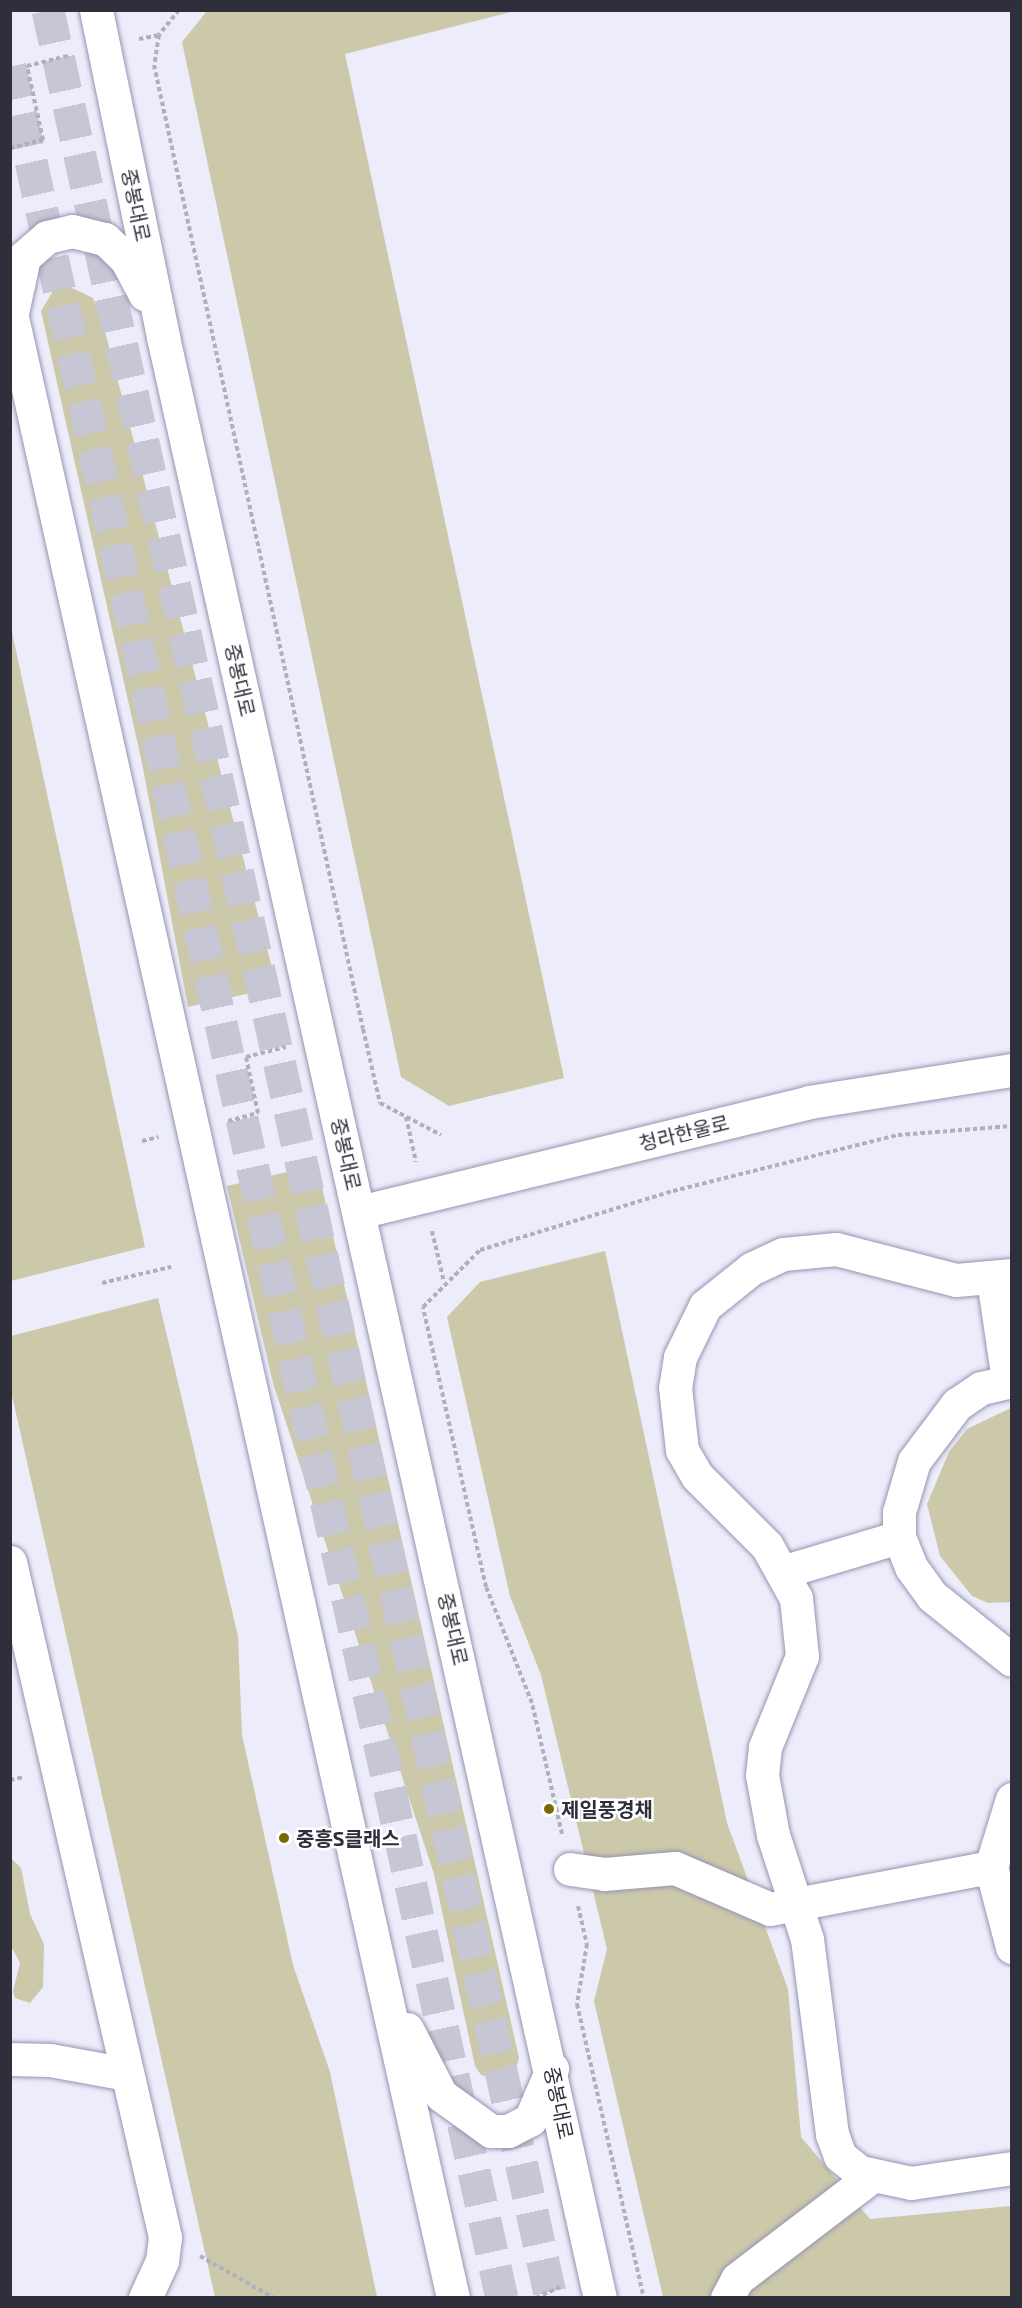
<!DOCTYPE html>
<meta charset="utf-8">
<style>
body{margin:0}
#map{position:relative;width:1022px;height:2308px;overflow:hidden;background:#ececfa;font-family:"Exo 2","Noto Sans KR",sans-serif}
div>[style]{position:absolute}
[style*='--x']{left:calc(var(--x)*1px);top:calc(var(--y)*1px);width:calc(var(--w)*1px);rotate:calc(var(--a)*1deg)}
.green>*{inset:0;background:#ccc8aa}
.major-tunnel>*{height:33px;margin-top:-16.5px;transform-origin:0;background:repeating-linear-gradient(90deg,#c6c6d4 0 33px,transparent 0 49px)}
.path>*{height:4px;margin-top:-2px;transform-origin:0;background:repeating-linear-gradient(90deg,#afafbd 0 4.5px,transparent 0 7.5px)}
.roads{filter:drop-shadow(0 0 2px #9594b3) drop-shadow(0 0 2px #9594b3)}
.minor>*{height:33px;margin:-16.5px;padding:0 16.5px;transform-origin:16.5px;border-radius:16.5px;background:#fff}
.major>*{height:33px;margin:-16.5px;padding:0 16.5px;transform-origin:16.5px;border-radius:16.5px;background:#fff}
.dots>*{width:16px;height:16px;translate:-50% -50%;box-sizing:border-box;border:3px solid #fff;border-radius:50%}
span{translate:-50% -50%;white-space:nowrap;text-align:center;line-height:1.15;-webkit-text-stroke:5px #fff;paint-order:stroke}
.street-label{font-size:20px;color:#2f2f3c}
.poi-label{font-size:20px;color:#2f2f3c;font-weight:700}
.left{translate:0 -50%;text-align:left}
.frame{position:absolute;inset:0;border:12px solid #2f2f3c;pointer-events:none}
</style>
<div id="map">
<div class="green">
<div style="clip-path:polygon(207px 11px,515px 11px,345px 54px,564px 1078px,449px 1106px,401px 1077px,182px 42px)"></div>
<div style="clip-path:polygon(70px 287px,93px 298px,103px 324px,277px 987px,188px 1007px,142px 763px,41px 311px,53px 291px)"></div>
<div style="clip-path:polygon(10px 623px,145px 1247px,11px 1281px,10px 1281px)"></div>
<div style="clip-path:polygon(317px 1165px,519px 2058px,516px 2069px,499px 2080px,481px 2075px,475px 2066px,434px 1874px,273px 1383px,227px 1186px)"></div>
<div style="clip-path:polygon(605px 1251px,727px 1823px,788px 1989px,801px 2137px,870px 2219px,1011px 2206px,1011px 2297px,663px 2297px,594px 2001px,607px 1949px,541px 1675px,510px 1596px,447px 1317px,480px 1282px)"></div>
<div style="clip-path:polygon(158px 1298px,238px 1636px,242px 1735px,293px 1965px,330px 2072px,377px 2297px,215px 2297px,11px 1391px,11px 1336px)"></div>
<div style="clip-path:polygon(1011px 1408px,1011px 1602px,988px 1603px,972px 1596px,940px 1556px,927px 1504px,949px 1452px,967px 1429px)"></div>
<div style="clip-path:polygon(11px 1858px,21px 1868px,30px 1914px,44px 1944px,43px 1987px,30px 2003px,15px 1998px,13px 1991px,20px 1963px,11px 1946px)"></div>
</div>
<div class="major-tunnel">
<div style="--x:48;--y:10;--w:2343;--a:77.6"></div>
<div style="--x:10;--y:66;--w:2286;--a:77.57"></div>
</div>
<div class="path">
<div style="--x:179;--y:10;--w:32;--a:129"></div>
<div style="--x:159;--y:35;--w:30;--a:99"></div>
<div style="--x:154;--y:65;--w:986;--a:77.77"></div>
<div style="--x:363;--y:1029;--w:76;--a:77.1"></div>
<div style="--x:380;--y:1103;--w:69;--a:27.7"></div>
<div style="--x:139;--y:39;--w:20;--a:-11"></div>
<div style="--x:10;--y:148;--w:34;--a:-14"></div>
<div style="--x:43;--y:140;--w:76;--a:-102.2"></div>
<div style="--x:27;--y:66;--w:45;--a:-14"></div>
<div style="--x:406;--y:1117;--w:46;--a:77.5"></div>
<div style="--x:228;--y:1121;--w:31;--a:-15"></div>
<div style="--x:258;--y:1113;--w:57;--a:-102.1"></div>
<div style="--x:246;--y:1057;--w:41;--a:-14"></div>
<div style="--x:142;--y:1141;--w:17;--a:-13"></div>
<div style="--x:432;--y:1231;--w:52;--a:76.8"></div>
<div style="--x:102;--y:1283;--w:71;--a:-13.1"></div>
<div style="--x:10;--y:1780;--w:14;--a:-12"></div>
<div style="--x:562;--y:1834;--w:134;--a:-102.9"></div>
<div style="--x:532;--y:1703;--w:125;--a:-111.6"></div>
<div style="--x:486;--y:1587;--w:287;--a:-102.7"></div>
<div style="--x:423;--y:1307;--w:81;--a:-45"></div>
<div style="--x:480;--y:1250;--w:202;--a:-17"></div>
<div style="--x:673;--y:1191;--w:232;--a:-14"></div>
<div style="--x:898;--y:1135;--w:114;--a:-4.5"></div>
<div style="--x:578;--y:1906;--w:39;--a:77"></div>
<div style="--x:587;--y:1944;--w:61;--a:99.5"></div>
<div style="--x:577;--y:2004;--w:302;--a:77.2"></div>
<div style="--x:200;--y:2256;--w:85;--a:29.6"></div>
<div style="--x:536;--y:2298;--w:26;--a:-25"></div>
</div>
<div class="roads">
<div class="minor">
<div style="--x:359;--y:1212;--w:463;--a:-13.7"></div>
<div style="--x:809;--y:1102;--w:206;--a:-9"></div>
<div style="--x:1012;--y:1275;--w:56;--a:174.9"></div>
<div style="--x:956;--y:1280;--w:124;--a:-165.5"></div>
<div style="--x:836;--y:1249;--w:53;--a:174.6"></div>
<div style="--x:783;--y:1254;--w:35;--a:155"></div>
<div style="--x:751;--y:1269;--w:59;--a:141.2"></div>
<div style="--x:705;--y:1306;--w:57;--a:116.1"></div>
<div style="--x:680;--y:1357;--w:30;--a:99"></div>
<div style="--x:675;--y:1387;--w:63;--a:83.7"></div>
<div style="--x:682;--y:1450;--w:30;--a:60"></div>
<div style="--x:697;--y:1476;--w:99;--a:45"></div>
<div style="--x:767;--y:1546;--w:60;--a:60.9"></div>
<div style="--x:796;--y:1598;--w:58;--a:84.1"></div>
<div style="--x:802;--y:1656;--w:98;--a:112.1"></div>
<div style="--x:765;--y:1747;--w:28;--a:96"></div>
<div style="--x:762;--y:1775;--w:61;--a:79.6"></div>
<div style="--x:773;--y:1835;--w:109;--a:71.9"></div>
<div style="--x:807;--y:1939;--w:197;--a:82.7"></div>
<div style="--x:832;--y:2134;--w:23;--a:70"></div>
<div style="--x:840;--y:2156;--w:26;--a:39"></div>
<div style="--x:860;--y:2172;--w:52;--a:12.2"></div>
<div style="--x:911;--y:2183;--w:102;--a:-8.4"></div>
<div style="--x:993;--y:1279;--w:103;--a:81.6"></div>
<div style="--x:1012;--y:1381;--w:32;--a:167"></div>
<div style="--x:981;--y:1388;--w:29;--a:146"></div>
<div style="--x:957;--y:1404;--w:71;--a:127"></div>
<div style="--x:914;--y:1461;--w:53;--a:106.4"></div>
<div style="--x:899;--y:1512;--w:25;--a:90"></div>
<div style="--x:899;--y:1537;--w:32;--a:68"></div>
<div style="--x:911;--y:1567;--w:36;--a:54"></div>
<div style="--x:932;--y:1596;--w:102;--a:38.7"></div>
<div style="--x:10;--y:1562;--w:693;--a:77.07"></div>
<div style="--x:165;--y:2237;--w:24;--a:97"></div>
<div style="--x:162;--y:2261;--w:41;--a:114.7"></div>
<div style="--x:785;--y:1571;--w:119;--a:-16.6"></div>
<div style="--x:1012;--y:1799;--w:71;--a:107.2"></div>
<div style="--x:991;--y:1867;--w:83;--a:75.3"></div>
<div style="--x:570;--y:1869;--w:34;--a:8"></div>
<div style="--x:604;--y:1874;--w:71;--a:-4.8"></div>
<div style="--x:675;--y:1868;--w:103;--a:23.3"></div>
<div style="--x:770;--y:1909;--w:225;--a:-10.8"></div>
<div style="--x:10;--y:2059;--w:40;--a:1.4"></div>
<div style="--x:50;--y:2060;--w:78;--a:10.3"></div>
<div style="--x:727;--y:2298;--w:21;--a:-62"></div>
<div style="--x:737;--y:2279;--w:168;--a:-37.3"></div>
</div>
<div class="major">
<div style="--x:96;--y:10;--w:334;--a:78.4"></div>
<div style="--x:163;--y:337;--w:2009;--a:77.44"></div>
<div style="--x:10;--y:308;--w:2039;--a:77.45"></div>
<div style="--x:12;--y:313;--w:57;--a:-77.9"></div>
<div style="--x:24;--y:257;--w:30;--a:-41"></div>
<div style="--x:47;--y:237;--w:26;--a:-13"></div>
<div style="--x:72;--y:231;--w:34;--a:14"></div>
<div style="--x:105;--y:239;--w:29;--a:44"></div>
<div style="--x:126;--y:259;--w:40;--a:62"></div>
<div style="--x:407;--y:2029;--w:74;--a:62.7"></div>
<div style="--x:441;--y:2095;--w:62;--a:35.8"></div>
<div style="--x:491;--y:2131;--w:17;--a:0"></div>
<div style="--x:508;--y:2131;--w:25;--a:-27"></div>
<div style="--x:530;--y:2120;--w:56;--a:-66.7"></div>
</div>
</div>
<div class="dots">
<div style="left:549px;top:1809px;background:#766900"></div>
<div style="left:284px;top:1838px;background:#766900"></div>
</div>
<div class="street-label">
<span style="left:136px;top:205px;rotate:78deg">중봉대로</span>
<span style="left:240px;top:680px;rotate:77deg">중봉대로</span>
<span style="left:684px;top:1133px;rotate:-14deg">청라한울로</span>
<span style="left:346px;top:1154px;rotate:77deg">중봉대로</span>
<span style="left:453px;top:1629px;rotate:77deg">중봉대로</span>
<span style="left:559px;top:2103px;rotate:78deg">중봉대로</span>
</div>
<div class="poi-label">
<span class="left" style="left:561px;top:1809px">제일풍경채</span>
<span class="left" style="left:296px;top:1838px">중흥S클래스</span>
</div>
<div class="frame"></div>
</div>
